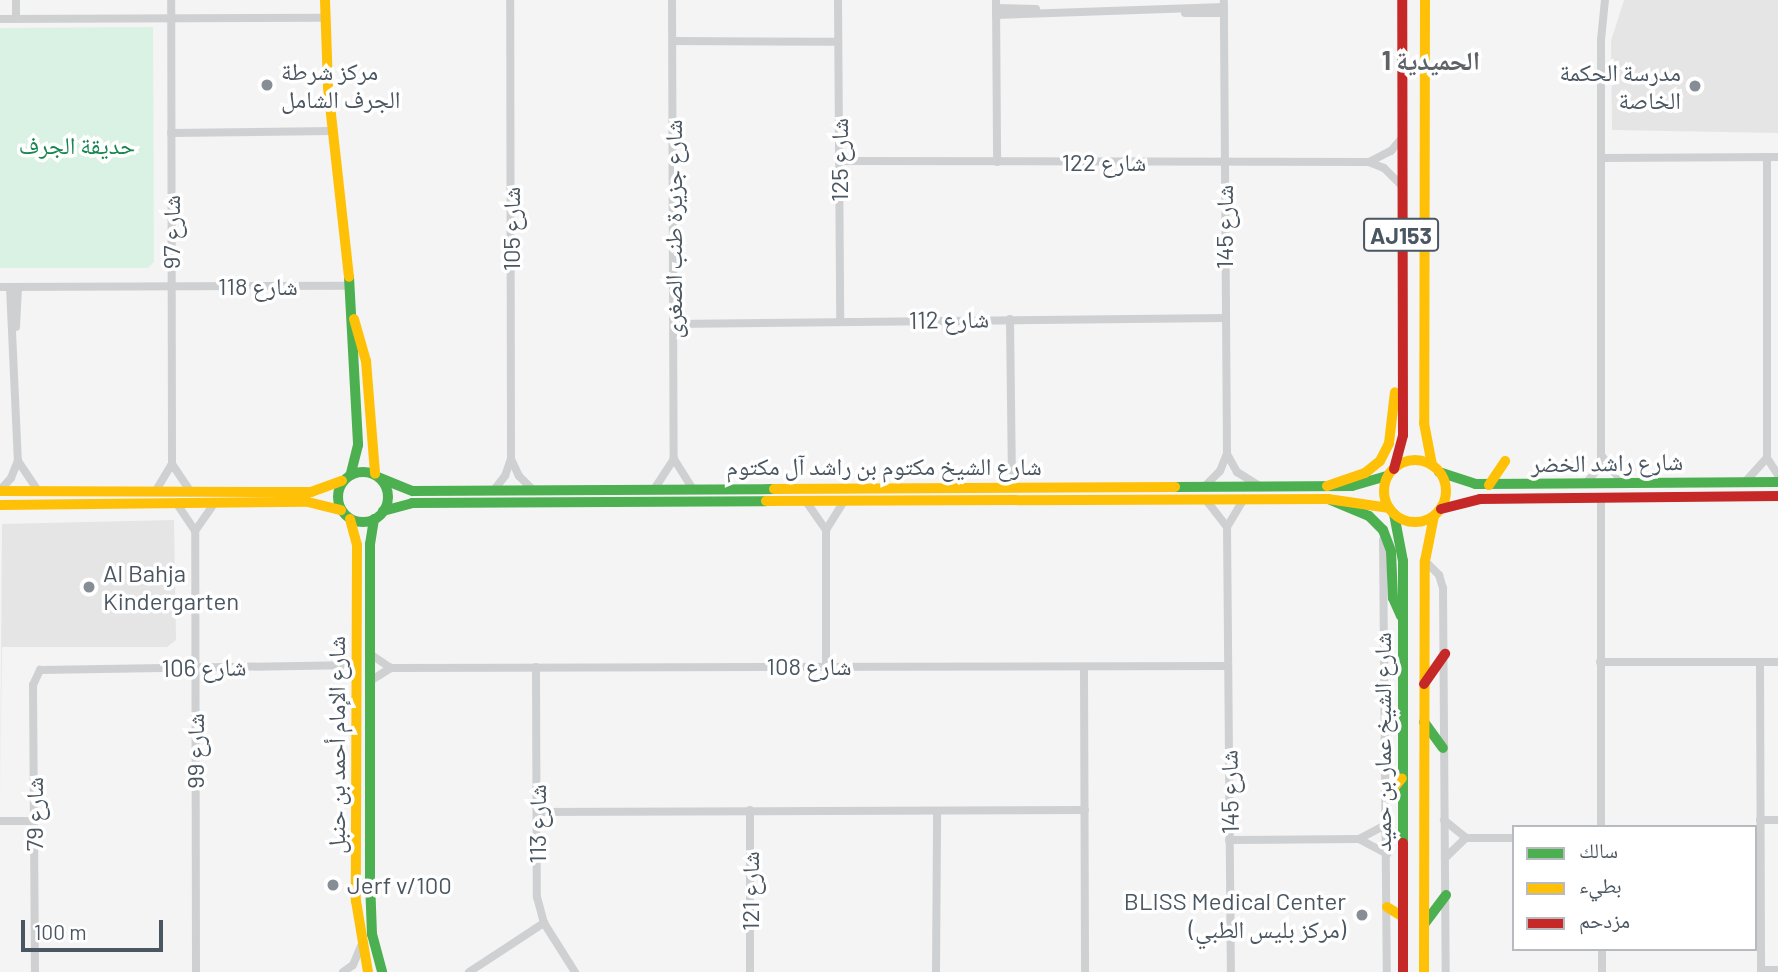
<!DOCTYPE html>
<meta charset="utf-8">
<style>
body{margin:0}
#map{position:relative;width:1778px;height:972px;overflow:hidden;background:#f4f4f4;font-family:Barlow,"Noto Naskh Arabic",sans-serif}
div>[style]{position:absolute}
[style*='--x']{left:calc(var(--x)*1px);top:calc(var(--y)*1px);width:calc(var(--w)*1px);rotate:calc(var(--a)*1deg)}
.education>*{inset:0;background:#e6e5e6}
.green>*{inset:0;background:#d9f2e3}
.street>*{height:8px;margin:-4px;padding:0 4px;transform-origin:4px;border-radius:4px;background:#ced0d2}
.fast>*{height:10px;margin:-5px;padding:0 5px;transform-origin:5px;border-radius:5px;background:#4caf50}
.fast>.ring{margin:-5px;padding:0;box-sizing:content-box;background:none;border:10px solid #4caf50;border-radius:50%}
.slow>*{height:10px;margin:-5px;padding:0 5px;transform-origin:5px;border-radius:5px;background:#ffc107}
.slow>.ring{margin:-5px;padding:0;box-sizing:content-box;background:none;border:10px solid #ffc107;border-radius:50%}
.jam>*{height:10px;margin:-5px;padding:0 5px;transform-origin:5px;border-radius:5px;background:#c62828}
.dots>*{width:19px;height:19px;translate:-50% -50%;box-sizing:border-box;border:4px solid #fff;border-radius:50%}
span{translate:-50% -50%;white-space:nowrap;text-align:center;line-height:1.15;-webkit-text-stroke:7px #fff;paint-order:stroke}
.shield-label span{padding:2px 5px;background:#fff;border:2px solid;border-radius:5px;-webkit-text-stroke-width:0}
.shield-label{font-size:23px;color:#4a5661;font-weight:700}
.poi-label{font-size:24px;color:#4a5661}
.left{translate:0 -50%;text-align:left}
.right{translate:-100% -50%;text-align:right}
.park-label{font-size:24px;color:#17864f}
.street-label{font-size:24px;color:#4a5661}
.neighbourhood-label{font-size:26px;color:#5f6368;font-weight:700}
.legend{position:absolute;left:1512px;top:825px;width:245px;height:126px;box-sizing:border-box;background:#fff;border:2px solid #b7bbc0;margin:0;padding:9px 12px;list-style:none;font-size:21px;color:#4a5661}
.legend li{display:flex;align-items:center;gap:14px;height:35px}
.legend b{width:35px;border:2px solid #b7bbc0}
.scale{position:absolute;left:21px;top:920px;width:142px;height:32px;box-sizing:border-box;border:4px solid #4a5661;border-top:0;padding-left:9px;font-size:21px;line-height:24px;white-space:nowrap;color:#4a5661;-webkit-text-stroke:5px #fff;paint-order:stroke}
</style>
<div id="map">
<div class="education">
<div style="clip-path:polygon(1624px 0,1778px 0,1778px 133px,1612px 130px,1611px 41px)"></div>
<div style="clip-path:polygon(174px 520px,176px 640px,167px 647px,2px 647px,0 799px,2px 524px)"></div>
</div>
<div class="green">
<div style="clip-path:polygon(153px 27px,154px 262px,148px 268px,0 268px,0 28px)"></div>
</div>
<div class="street">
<div style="--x:16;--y:0;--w:19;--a:90"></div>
<div style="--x:672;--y:0;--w:459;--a:89.8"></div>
<div style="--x:674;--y:459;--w:34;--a:58"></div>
<div style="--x:838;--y:0;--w:321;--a:89.6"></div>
<div style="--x:996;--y:0;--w:162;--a:89.6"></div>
<div style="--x:996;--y:8;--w:40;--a:1.4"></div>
<div style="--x:1185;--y:13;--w:39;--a:0"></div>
<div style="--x:996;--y:15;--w:228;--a:-2"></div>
<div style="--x:0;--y:19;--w:325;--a:-0.2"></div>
<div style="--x:673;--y:41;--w:165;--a:0.3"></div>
<div style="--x:171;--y:133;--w:161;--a:-0.7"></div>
<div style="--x:1601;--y:158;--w:177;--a:-0.3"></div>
<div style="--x:839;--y:161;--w:530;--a:0.11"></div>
<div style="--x:1369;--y:162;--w:16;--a:22"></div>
<div style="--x:1384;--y:168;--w:24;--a:45"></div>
<div style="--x:1369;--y:162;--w:25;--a:-27"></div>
<div style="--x:1391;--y:151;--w:16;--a:-50"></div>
<div style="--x:0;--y:287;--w:348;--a:-0.2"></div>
<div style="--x:10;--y:287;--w:174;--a:87.4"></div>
<div style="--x:18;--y:461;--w:37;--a:56"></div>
<div style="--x:1010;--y:319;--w:168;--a:89.3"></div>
<div style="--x:674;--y:324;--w:551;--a:-0.62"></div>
<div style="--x:16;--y:327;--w:40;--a:-87.1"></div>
<div style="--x:1227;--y:454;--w:21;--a:61"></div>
<div style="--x:1237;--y:472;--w:25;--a:32"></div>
<div style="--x:1601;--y:455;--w:36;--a:52"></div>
<div style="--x:1767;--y:458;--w:20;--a:57"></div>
<div style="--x:511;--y:459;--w:19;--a:65"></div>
<div style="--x:519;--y:476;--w:20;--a:45"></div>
<div style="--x:172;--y:464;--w:34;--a:56"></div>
<div style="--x:1746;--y:481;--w:31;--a:-48"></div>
<div style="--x:1767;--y:458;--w:301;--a:-90"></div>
<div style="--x:1586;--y:483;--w:23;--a:-50"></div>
<div style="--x:1601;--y:465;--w:425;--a:-90"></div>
<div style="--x:1601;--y:40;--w:40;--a:-84.3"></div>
<div style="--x:1205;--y:486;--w:21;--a:-45"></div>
<div style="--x:1220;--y:471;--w:18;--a:-68"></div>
<div style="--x:1227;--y:454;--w:454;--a:-90.4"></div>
<div style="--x:655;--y:488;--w:35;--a:-57"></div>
<div style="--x:0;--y:490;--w:16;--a:-47"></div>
<div style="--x:11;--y:478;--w:18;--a:-68"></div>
<div style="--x:494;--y:490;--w:18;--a:-52"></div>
<div style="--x:505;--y:476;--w:18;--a:-71"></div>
<div style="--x:511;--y:459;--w:459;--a:-90.1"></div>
<div style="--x:155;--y:492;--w:33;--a:-59"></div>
<div style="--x:172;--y:464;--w:464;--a:-90.1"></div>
<div style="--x:1601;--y:497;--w:330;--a:90"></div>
<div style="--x:805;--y:500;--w:37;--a:55"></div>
<div style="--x:1206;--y:500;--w:34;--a:52"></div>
<div style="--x:1227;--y:527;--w:445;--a:89.5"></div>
<div style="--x:177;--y:504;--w:32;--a:56"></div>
<div style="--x:1227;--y:527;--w:33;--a:-59"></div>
<div style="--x:1383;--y:540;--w:432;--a:89.5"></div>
<div style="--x:1425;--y:561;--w:20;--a:45"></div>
<div style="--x:1439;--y:575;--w:14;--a:73"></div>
<div style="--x:1443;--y:588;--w:384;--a:89.6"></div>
<div style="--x:370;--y:654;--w:25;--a:34"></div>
<div style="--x:1600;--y:662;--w:178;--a:0"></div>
<div style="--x:1760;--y:662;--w:310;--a:89.8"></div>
<div style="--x:826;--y:666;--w:136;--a:-90"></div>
<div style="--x:826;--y:530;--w:34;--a:-58"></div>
<div style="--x:536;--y:667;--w:230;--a:89.8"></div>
<div style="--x:537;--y:897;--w:27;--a:75"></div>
<div style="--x:544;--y:923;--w:58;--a:57.7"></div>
<div style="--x:1084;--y:668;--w:304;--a:89.8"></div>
<div style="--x:370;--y:681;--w:25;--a:-32"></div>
<div style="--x:391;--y:668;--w:836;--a:-0.14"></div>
<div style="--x:537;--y:812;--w:548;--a:-0.21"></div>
<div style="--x:1444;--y:820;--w:28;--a:39"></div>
<div style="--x:1466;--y:838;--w:48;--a:0"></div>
<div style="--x:1760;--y:820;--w:18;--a:0"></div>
<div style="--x:0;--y:821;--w:35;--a:0"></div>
<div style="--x:1359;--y:839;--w:32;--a:-28"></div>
<div style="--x:1229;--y:840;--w:130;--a:-0.4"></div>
<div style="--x:1359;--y:839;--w:32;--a:28"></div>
<div style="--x:1445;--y:858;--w:29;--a:-44"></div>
<div style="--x:1602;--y:949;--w:23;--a:90"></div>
<div style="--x:1761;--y:970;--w:17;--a:0"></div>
<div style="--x:35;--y:972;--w:287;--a:-90.4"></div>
<div style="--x:33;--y:685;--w:17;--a:-65"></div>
<div style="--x:40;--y:670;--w:317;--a:-0.9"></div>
<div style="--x:196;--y:972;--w:441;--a:-90.1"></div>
<div style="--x:195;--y:531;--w:32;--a:-55"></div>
<div style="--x:343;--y:972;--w:12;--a:-35"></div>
<div style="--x:353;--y:965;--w:21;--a:-67"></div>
<div style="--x:469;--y:972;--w:90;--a:-33.2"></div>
<div style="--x:750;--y:972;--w:162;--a:-90"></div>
<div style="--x:936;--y:972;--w:161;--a:-89.6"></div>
</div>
<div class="fast">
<div style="--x:349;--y:277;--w:168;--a:86.9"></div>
<div style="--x:358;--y:445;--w:29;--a:104"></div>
<div class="ring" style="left:338px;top:472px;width:40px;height:40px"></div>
<div style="--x:1439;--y:472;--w:38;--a:18"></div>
<div style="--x:1475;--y:484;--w:303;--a:-0.4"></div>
<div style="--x:380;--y:478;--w:35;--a:22"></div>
<div style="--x:413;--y:491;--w:361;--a:-0.3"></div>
<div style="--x:1175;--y:487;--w:177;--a:-0.3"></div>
<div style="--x:1352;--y:486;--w:37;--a:-16"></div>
<div style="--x:1328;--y:499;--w:44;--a:22.5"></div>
<div style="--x:1369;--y:516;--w:20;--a:45"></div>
<div style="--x:1383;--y:530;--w:22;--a:69"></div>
<div style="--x:1391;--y:551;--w:47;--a:87.6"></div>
<div style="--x:1393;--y:598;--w:20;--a:66"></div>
<div style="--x:383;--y:511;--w:30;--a:-15"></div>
<div style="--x:412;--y:503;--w:354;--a:-0.3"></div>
<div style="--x:1394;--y:514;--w:48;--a:79.2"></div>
<div style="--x:1403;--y:561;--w:282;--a:90"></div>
<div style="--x:374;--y:519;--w:25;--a:99"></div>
<div style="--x:370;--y:544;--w:336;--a:90"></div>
<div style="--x:370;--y:880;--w:54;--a:87.9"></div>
<div style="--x:372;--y:934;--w:39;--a:75"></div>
<div style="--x:1424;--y:722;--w:32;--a:54"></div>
<div style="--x:1425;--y:923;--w:35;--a:-53"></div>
</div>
<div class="slow">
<div style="--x:325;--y:0;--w:87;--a:88"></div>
<div style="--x:328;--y:87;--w:191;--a:83.7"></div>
<div style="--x:1425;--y:0;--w:423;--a:90.1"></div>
<div style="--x:1424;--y:423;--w:43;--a:79.2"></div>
<div style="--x:354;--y:319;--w:44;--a:74.1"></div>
<div style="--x:366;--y:361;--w:113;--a:85.4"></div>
<div class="ring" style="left:1384px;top:460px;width:52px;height:52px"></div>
<div style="--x:1489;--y:485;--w:29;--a:-56"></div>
<div style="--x:1327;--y:486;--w:40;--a:-18.9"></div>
<div style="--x:1365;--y:473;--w:19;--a:-39"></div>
<div style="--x:1380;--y:461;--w:20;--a:-63"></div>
<div style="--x:1389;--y:443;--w:51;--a:-83.3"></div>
<div style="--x:774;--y:489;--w:401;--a:-0.3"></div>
<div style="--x:0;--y:491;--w:311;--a:0.2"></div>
<div style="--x:311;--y:492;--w:33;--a:-20"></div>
<div style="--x:766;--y:501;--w:562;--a:-0.2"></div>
<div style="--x:1328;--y:499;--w:62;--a:8.4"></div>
<div style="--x:0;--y:505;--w:308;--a:-0.6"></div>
<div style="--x:308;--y:502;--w:34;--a:14"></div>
<div style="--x:350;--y:519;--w:27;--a:75"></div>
<div style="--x:357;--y:545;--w:356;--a:90.2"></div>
<div style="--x:356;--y:901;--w:72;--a:80.4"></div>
<div style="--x:1387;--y:796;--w:23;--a:-50"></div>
<div style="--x:1387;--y:907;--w:19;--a:32"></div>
<div style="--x:1424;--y:972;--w:411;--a:-89.9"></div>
<div style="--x:1425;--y:561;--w:46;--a:-78.7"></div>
</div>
<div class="jam">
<div style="--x:1394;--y:469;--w:35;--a:-75"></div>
<div style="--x:1403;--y:435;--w:435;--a:-90.1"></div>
<div style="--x:1441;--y:509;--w:40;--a:-14.4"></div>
<div style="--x:1480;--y:499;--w:298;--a:-0.6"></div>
<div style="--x:1424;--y:684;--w:37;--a:-55"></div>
<div style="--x:1403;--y:843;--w:129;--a:90"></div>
</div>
<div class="dots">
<div style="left:267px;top:85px;background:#868d94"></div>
<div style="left:1695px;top:86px;background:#868d94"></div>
<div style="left:89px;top:587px;background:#868d94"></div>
<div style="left:333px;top:885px;background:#868d94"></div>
<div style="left:1362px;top:915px;background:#868d94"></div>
</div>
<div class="shield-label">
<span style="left:1401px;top:235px">AJ153</span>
</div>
<div class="poi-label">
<span class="left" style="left:281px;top:85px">مركز شرطة<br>الجرف الشامل</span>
<span class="right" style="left:1681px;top:86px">مدرسة الحكمة<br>الخاصة</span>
<span class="left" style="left:103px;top:587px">Al Bahja<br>Kindergarten</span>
<span class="left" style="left:347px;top:885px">Jerf v/100</span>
<span class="right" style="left:1346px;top:915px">BLISS Medical Center<br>(مركز بليس الطبي)</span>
</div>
<div class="park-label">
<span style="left:77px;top:145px">حديقة الجرف</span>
</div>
<div class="street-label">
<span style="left:839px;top:160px;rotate:-90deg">شارع 125</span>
<span style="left:1104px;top:162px">شارع 122</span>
<span style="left:1224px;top:227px;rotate:-90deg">شارع 145</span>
<span style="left:511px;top:229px;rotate:-90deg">شارع 105</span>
<span style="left:673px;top:229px;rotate:-90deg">شارع جزيرة طنب الصغرى</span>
<span style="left:171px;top:232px;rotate:-90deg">شارع 97</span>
<span style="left:258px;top:286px">شارع 118</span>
<span style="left:949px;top:319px;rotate:-1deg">شارع 112</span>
<span style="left:1607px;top:462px;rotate:-1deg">شارع راشد الخضر</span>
<span style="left:884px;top:466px">شارع الشيخ مكتوم بن راشد آل مكتوم</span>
<span style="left:809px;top:666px">شارع 108</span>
<span style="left:204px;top:667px;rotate:-1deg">شارع 106</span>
<span style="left:1382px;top:742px;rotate:-90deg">شارع الشيخ عمار بن حميد</span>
<span style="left:336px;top:745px;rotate:-90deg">شارع الإمام أحمد بن حنبل</span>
<span style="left:195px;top:751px;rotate:-90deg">شارع 99</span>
<span style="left:1229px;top:792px;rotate:-91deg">شارع 145</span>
<span style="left:34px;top:814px;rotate:-90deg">شارع 79</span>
<span style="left:537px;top:824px;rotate:-90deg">شارع 113</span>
<span style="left:750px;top:891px;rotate:-90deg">شارع 121</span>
</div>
<div class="neighbourhood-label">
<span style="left:1431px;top:60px">الحميدية 1</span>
</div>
<ul class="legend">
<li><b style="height:9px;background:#4caf50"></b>سالك</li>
<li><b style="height:9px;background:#ffc107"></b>بطيء</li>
<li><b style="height:9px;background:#c62828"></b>مزدحم</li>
</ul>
<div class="scale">100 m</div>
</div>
